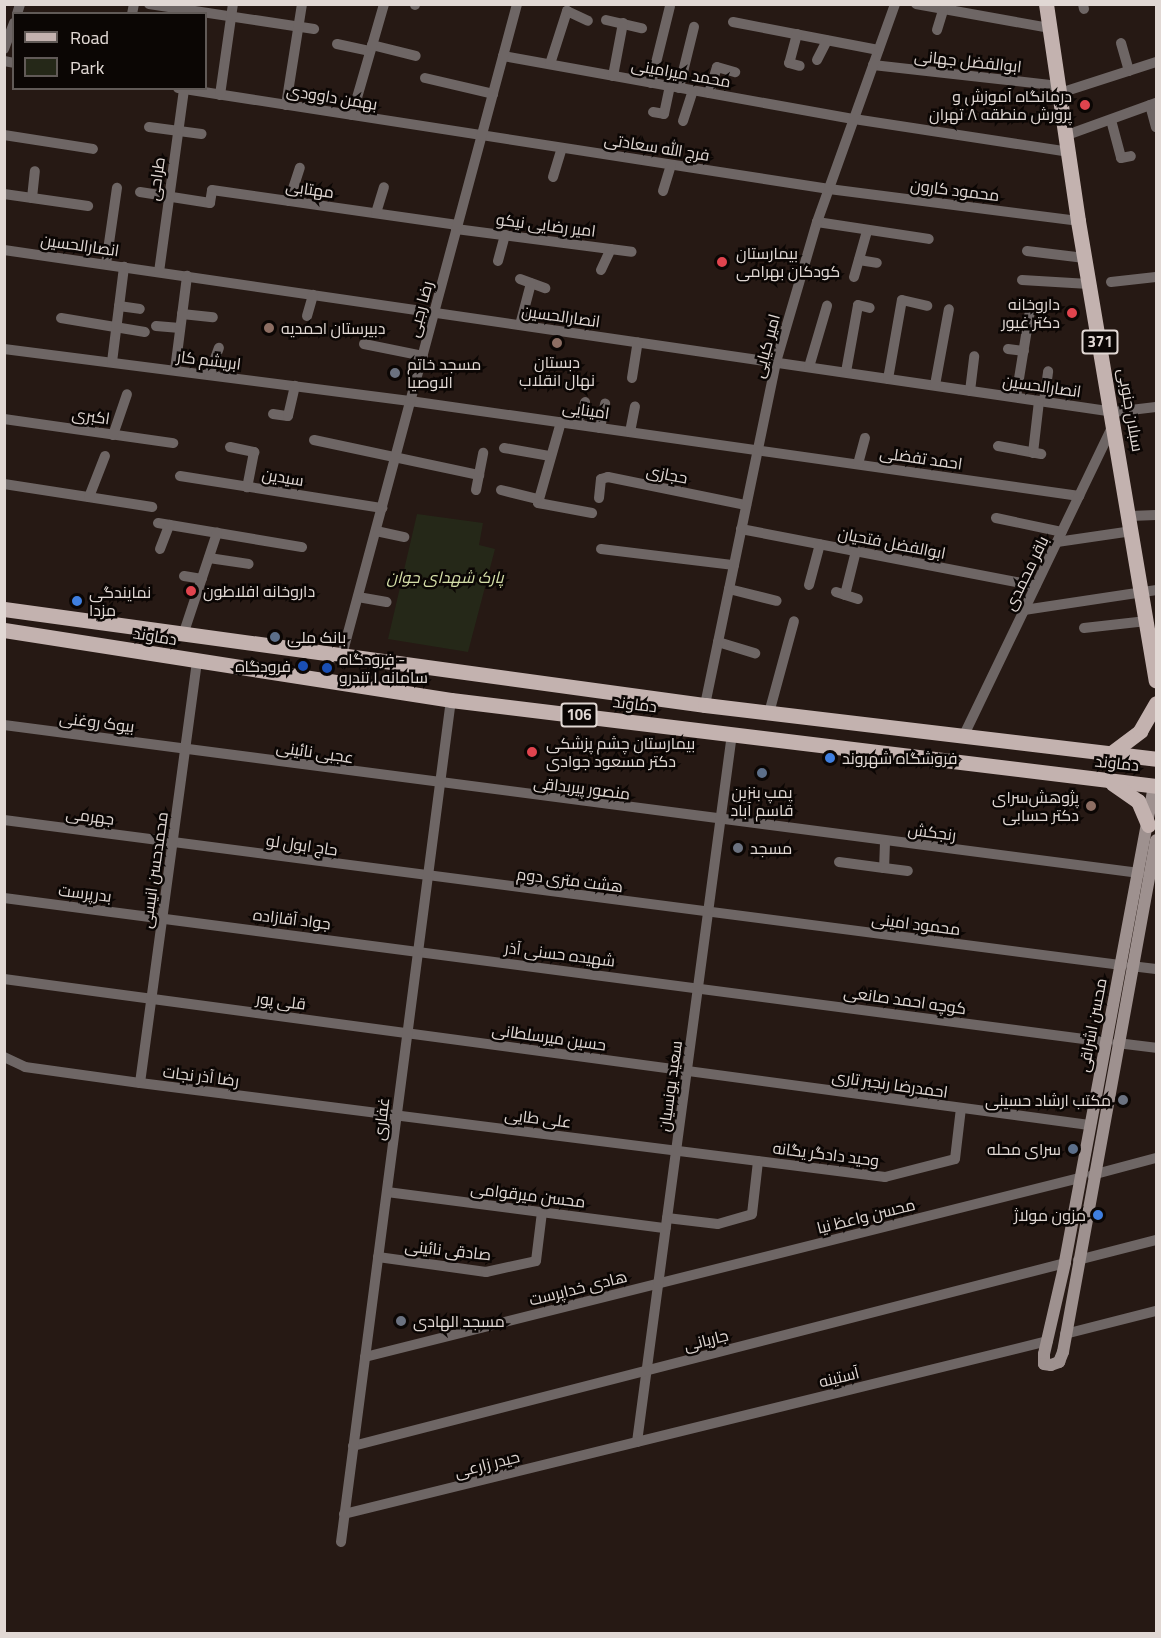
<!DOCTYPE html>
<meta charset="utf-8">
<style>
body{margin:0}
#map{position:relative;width:1161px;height:1638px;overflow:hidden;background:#261914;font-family:Georgia,Cairo,serif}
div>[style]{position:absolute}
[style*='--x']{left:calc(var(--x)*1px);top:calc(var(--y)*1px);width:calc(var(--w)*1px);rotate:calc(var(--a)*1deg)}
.green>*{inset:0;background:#252818}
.street>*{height:10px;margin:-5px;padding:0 5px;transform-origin:5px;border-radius:5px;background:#6e6665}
.secondary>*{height:12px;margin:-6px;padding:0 6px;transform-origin:6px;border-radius:6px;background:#9e918f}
.primary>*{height:15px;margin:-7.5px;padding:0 7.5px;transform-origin:7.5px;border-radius:7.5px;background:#c3b2af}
.dots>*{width:16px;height:16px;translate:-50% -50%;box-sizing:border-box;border:3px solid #0b0604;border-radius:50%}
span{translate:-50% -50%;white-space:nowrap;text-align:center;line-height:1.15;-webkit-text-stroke:5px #0b0604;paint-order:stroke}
.shield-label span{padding:2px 4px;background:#0b0604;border:2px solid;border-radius:4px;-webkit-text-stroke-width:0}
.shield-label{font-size:15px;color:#e1d8d4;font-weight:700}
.street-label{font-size:16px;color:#e1d8d4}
.poi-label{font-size:16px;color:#e1d8d4}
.right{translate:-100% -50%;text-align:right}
.left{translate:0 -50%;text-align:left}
.park-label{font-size:16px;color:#d6e0a9;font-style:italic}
.frame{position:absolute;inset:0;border:6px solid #e1d8d4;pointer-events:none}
.legend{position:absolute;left:12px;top:12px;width:195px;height:78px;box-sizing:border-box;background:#0b0604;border:2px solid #615a57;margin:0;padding:8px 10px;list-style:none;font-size:18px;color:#e1d8d4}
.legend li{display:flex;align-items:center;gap:12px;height:30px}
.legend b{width:30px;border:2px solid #615a57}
</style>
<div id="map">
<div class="green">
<div style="clip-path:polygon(417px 514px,483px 523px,479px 545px,495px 549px,468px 652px,388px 639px)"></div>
</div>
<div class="street">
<div style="--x:149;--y:4;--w:167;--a:8.6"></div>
<div style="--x:916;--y:4;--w:135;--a:10.2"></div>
<div style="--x:1083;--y:4;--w:5;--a:79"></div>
<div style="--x:415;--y:5;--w:1;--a:-90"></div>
<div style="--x:17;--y:14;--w:10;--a:-73"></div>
<div style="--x:132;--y:14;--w:10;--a:-79"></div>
<div style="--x:606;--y:20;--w:37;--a:13"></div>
<div style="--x:733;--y:22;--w:148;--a:10.9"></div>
<div style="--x:937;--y:30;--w:21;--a:-73"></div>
<div style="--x:797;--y:34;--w:30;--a:105"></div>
<div style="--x:789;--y:63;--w:11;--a:15"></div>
<div style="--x:1121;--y:43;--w:29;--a:74"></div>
<div style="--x:337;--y:44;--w:34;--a:12"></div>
<div style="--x:372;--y:45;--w:45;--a:14"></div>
<div style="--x:4;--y:49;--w:28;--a:-69"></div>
<div style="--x:503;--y:56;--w:357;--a:10.2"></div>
<div style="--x:854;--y:119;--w:218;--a:8.7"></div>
<div style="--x:817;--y:60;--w:22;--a:-63"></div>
<div style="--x:4;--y:61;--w:10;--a:11"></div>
<div style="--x:550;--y:64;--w:56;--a:-72.2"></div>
<div style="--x:567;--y:11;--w:23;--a:25"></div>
<div style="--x:873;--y:65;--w:187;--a:6.4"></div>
<div style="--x:613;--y:76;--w:54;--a:-79.3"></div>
<div style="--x:425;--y:78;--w:70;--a:13.2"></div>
<div style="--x:651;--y:83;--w:79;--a:-76.1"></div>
<div style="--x:178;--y:88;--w:659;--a:8.82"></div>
<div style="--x:829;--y:189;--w:251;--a:7.3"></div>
<div style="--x:679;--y:88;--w:63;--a:-76.2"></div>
<div style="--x:709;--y:93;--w:27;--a:-73"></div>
<div style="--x:717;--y:67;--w:19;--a:16"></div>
<div style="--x:1060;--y:93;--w:101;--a:-17.9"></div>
<div style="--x:220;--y:95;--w:92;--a:-81.9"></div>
<div style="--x:286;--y:105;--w:102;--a:-81"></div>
<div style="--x:1150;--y:105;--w:23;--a:75"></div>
<div style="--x:653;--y:112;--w:11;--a:10"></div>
<div style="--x:664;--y:114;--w:29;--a:-78"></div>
<div style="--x:352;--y:115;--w:116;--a:-73.9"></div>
<div style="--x:1111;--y:120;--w:39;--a:75"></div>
<div style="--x:1121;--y:158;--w:10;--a:-11"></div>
<div style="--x:683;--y:121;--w:32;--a:-72"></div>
<div style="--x:149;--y:127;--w:53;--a:7.5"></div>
<div style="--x:4;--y:135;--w:90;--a:8.9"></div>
<div style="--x:1067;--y:135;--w:95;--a:-19.8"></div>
<div style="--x:553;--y:177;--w:30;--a:-73"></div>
<div style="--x:663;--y:191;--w:27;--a:-73"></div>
<div style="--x:140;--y:192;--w:71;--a:8.9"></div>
<div style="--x:210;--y:203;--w:13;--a:-81"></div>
<div style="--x:212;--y:190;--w:248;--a:8.1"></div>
<div style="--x:4;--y:194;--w:85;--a:8.1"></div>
<div style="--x:32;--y:198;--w:27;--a:-84"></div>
<div style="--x:289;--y:201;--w:35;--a:-72"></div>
<div style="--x:376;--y:213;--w:27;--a:-73"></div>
<div style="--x:817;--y:222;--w:113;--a:8.6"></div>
<div style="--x:456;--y:229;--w:177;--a:7.4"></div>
<div style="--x:4;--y:250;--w:1122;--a:8.3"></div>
<div style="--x:1114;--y:412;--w:42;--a:-6.8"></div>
<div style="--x:1027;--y:251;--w:58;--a:6.9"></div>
<div style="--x:859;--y:260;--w:18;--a:9"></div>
<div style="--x:498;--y:261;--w:27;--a:-75"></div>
<div style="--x:106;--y:264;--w:77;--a:-81.8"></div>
<div style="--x:601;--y:270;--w:23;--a:-65"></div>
<div style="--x:159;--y:272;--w:185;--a:-82.2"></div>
<div style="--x:854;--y:277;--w:48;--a:-74.2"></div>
<div style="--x:520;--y:279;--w:27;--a:20"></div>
<div style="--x:1022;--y:280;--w:67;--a:3.4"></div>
<div style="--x:1111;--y:282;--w:45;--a:-6.3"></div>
<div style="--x:119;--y:306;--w:21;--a:8"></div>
<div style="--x:182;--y:314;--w:31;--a:6"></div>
<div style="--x:307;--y:316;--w:22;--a:-74"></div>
<div style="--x:61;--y:318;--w:85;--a:9.5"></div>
<div style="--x:520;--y:325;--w:43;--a:-75.3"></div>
<div style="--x:156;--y:326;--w:24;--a:5"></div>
<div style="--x:364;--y:344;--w:60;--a:11.5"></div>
<div style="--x:4;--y:349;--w:409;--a:7.3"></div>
<div style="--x:410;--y:401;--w:676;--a:8.08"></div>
<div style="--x:1008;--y:349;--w:16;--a:7"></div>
<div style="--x:112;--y:362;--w:96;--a:-82.8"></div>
<div style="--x:809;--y:367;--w:64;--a:-73.6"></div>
<div style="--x:175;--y:370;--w:95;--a:-82.7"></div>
<div style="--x:846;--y:372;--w:68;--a:-79.8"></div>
<div style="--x:858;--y:305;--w:12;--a:14"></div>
<div style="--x:209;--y:375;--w:29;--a:-70"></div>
<div style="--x:632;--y:378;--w:36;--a:-81"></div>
<div style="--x:888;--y:379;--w:80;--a:-80"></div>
<div style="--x:902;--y:300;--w:26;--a:13"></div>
<div style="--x:935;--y:385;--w:77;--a:-79.6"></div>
<div style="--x:970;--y:391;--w:35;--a:-83"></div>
<div style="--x:1016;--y:397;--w:87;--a:-80.8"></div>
<div style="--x:1044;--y:401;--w:30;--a:-82"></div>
<div style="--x:273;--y:414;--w:15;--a:8"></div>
<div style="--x:288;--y:416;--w:31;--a:-77"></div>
<div style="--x:4;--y:419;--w:171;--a:8.1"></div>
<div style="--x:561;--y:422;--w:84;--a:105.9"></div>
<div style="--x:538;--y:503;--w:55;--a:10.5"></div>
<div style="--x:578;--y:424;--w:23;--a:-72"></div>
<div style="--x:600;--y:428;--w:25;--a:-78"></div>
<div style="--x:630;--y:432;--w:26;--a:-79"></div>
<div style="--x:113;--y:435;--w:43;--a:-71.1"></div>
<div style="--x:314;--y:440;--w:169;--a:12"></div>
<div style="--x:998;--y:446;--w:44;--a:10.5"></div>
<div style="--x:230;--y:447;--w:25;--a:12"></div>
<div style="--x:254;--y:452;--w:36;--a:101"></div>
<div style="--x:504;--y:448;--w:47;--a:9.9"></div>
<div style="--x:1033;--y:453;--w:52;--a:-83.4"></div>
<div style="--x:858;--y:464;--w:27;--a:-75"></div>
<div style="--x:180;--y:476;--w:205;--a:9"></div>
<div style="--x:4;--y:484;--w:150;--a:8.8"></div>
<div style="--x:476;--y:490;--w:38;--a:-79"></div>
<div style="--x:501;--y:490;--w:37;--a:14"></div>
<div style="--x:89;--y:497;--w:44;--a:-68.7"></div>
<div style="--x:599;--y:498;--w:19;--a:-84"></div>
<div style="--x:601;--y:479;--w:7;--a:-16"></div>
<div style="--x:608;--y:477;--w:141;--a:11.5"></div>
<div style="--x:1130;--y:516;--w:26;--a:-2"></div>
<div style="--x:996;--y:518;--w:67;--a:12"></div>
<div style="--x:158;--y:523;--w:146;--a:9.5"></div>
<div style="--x:741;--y:529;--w:300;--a:10.9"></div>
<div style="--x:376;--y:531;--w:29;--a:12"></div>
<div style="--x:1057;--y:542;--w:76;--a:-8.3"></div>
<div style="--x:160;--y:549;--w:26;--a:-69"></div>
<div style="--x:601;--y:549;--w:134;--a:6.9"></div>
<div style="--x:209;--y:558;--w:40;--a:8.5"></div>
<div style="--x:184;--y:576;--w:18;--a:9"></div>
<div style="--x:809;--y:585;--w:42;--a:-75"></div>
<div style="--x:729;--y:589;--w:49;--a:14"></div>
<div style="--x:836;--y:592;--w:23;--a:18"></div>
<div style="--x:845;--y:595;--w:45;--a:-76"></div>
<div style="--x:358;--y:597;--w:29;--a:10"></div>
<div style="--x:1024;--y:610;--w:134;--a:-8.6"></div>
<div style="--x:1084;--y:628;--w:63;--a:-6.3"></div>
<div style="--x:183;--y:635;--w:108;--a:-71.6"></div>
<div style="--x:718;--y:642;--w:39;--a:17"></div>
<div style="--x:342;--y:655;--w:674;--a:-74.95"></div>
<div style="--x:705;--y:705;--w:350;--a:-78.3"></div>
<div style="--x:776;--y:362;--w:146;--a:-73.7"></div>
<div style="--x:817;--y:222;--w:232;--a:-70.3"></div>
<div style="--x:769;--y:713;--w:95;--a:-74.8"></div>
<div style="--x:4;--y:725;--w:1145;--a:7.43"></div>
<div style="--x:963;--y:737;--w:346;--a:-64.3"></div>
<div style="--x:4;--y:820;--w:1125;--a:7.4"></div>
<div style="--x:885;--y:842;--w:26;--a:92"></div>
<div style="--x:884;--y:868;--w:24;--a:7"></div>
<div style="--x:839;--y:862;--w:45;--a:7.6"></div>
<div style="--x:4;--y:898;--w:1112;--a:7.44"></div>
<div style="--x:1131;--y:966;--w:25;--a:7"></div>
<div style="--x:4;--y:979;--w:1095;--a:7.66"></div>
<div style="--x:1117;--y:1043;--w:39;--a:7"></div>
<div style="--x:4;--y:1057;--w:23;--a:25"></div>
<div style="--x:25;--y:1067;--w:116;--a:7.9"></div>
<div style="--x:140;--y:1083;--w:751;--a:7.19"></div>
<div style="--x:885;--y:1177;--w:72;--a:-14.4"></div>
<div style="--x:955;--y:1159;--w:51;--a:-83.3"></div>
<div style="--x:140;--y:1083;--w:426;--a:-82.3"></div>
<div style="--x:1092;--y:1175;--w:66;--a:-14.9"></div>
<div style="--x:387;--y:1192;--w:281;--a:7.4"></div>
<div style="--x:667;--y:1218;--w:51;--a:6.7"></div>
<div style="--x:718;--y:1224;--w:35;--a:-16"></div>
<div style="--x:752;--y:1214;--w:53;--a:-83.5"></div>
<div style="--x:378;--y:1257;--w:109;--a:7.9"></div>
<div style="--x:486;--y:1272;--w:51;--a:-12.4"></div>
<div style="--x:536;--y:1261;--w:49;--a:-83"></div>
<div style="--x:1078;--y:1260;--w:81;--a:-14.4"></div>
<div style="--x:1065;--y:1334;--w:94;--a:-14.2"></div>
<div style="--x:365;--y:1357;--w:737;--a:-14.06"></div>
<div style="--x:637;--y:1442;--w:714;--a:-82.36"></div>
<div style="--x:353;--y:1446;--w:735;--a:-14.41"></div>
<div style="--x:344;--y:1514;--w:725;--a:-13.81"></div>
<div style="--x:341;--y:1542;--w:849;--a:-82.56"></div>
</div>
<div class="secondary">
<div style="--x:1154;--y:786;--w:485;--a:100.6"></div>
<div style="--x:1065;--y:1263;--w:93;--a:103"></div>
<div style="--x:1044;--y:1354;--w:10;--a:90"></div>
<div style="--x:1044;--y:1364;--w:7;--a:8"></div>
<div style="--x:1051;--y:1365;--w:9;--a:-21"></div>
<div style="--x:1059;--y:1362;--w:11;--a:-68"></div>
<div style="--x:1063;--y:1352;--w:520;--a:-79.71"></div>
</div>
<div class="primary">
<div style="--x:1046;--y:4;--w:219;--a:81.6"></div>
<div style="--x:1078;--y:221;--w:466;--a:80.4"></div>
<div style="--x:4;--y:609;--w:708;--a:7.8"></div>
<div style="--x:705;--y:705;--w:454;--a:6.8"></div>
<div style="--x:4;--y:630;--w:452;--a:8.9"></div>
<div style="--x:451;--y:700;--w:710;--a:6.95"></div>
<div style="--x:1110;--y:754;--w:38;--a:-37"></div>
<div style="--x:1140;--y:731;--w:32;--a:-60"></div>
<div style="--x:1112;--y:783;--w:32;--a:35"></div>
<div style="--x:1138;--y:801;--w:26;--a:67"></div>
</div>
<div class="dots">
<div style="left:1085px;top:105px;background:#e0444e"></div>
<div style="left:722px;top:262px;background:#e0444e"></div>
<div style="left:1072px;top:313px;background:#e0444e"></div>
<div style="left:269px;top:328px;background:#8d6e63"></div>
<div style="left:557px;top:343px;background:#8d6e63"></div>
<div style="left:395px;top:373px;background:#6b7280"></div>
<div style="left:191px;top:591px;background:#e0444e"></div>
<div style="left:77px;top:601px;background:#3f7fe0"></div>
<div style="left:275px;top:637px;background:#5c6f8a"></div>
<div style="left:303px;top:666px;background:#1a4fb4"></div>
<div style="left:327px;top:668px;background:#1a4fb4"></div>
<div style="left:532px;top:752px;background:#e0444e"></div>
<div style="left:830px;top:758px;background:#3f7fe0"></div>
<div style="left:762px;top:773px;background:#5c6f8a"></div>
<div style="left:1091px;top:806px;background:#8d6e63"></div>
<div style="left:738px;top:848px;background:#6b7280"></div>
<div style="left:1123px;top:1100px;background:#6b7280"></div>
<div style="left:1073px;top:1149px;background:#5c6f8a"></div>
<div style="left:1098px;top:1215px;background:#3f7fe0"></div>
<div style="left:401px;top:1321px;background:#6b7280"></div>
</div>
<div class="shield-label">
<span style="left:1100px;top:342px">371</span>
<span style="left:579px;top:715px">106</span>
</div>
<div class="street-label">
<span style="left:968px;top:61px;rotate:6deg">ابوالفضل جهانی</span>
<span style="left:681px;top:73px;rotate:10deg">محمد میرامینی</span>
<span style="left:332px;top:97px;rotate:9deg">بهمن داوودی</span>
<span style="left:657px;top:147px;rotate:9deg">فرج الله سعادتی</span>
<span style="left:156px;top:179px;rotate:-82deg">طراحی</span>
<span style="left:310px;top:189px;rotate:8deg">مهتابی</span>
<span style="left:955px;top:190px;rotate:7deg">محمود کارون</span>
<span style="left:546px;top:225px;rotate:7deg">امیر رضایی نیکو</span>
<span style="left:80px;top:245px;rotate:8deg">انصارالحسین</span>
<span style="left:420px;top:309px;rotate:-75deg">رضا رجبی</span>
<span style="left:561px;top:316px;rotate:8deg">انصارالحسین</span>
<span style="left:766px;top:346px;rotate:-75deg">امیر کیایی</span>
<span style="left:209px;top:360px;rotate:7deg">ابریشم کار</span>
<span style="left:1042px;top:386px;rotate:8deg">انصارالحسین</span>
<span style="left:586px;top:410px;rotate:8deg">امینایی</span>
<span style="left:1131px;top:410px;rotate:80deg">سبلان جنوبی</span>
<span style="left:91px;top:416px;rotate:8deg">اکبری</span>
<span style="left:921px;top:458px;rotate:8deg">احمد تفضلی</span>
<span style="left:667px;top:474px;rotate:11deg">حجازی</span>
<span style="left:283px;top:477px;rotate:9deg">سیدین</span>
<span style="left:892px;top:543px;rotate:11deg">ابوالفضل فتحیان</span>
<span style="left:1026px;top:573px;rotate:-64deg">باقر محمدی</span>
<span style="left:155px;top:636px;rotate:9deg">دماوند</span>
<span style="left:635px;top:704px;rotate:7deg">دماوند</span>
<span style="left:97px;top:722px;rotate:7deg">بیوک روغنی</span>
<span style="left:315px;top:752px;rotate:8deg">عجبی نائینی</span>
<span style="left:1117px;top:763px;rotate:6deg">دماوند</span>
<span style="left:582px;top:788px;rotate:7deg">منصور پیربداقی</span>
<span style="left:90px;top:816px;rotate:7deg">جهرمی</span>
<span style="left:932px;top:832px;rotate:7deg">رنجکش</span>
<span style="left:302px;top:845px;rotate:8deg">حاج ابول لو</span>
<span style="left:154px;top:870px;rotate:-82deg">محمدحسن انیسی</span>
<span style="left:570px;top:880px;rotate:7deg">هشت متری دوم</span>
<span style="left:85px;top:893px;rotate:7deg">بدرپرست</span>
<span style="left:292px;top:919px;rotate:7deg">جواد آقازاده</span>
<span style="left:916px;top:924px;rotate:7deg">محمود امینی</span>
<span style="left:560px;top:954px;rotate:7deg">شهیده حسنی آذر</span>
<span style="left:905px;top:1000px;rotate:8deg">کوچه احمد صانعی</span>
<span style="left:281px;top:1001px;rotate:7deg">قلی پور</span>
<span style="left:1092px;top:1025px;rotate:-79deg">محسن اشراقی</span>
<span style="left:549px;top:1037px;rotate:8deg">حسین میرسلطانی</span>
<span style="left:201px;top:1076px;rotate:7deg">رضا آذر نجات</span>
<span style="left:890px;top:1084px;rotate:8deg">احمدرضا رنجبر تاری</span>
<span style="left:670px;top:1086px;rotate:-82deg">سعید یونسیان</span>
<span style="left:538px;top:1118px;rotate:7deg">علی طایی</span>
<span style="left:381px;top:1119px;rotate:-83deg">غفاری</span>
<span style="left:826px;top:1154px;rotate:7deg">وحید دادگر یگانه</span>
<span style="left:528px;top:1195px;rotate:7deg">محسن میرقوامی</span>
<span style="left:866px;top:1216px;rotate:-14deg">محسن واعظ نیا</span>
<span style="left:448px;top:1250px;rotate:6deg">صادقی نائینی</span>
<span style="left:578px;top:1288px;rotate:-14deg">هادی خداپرست</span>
<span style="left:706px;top:1340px;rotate:-14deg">جاریانی</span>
<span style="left:839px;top:1377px;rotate:-14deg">آستینه</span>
<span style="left:487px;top:1464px;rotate:-14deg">حیدر زارعی</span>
</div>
<div class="poi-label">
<span class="right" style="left:1072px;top:105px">درمانگاه آموزش و<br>پرورش منطقه ۸ تهران</span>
<span class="left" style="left:736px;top:262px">بیمارستان<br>کودکان بهرامی</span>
<span class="right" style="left:1060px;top:313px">داروخانه<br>دکتر غیور</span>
<span class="left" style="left:281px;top:328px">دبیرستان احمدیه</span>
<span style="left:557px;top:371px">دبستان<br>نهال انقلاب</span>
<span class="left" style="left:407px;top:373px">مسجد خاتم<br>الاوصیا</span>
<span class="left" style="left:203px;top:591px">داروخانه افلاطون</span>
<span class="left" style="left:89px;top:601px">نمایندگی<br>مزدا</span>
<span class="left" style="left:287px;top:637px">بانک ملی</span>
<span class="left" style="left:339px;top:668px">فرودگاه -<br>سامانه ۱ تندرو</span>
<span class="right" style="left:291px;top:666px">فرودگاه</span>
<span class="left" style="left:546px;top:752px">بیمارستان چشم پزشکی<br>دکتر مسعود جوادی</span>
<span class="left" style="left:842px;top:758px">فروشگاه شهروند</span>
<span style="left:762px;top:801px">پمپ بنزین<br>قاسم آباد</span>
<span class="right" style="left:1079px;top:806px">پژوهش‌سرای<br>دکتر حسابی</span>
<span class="left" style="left:750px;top:848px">مسجد</span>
<span class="right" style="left:1111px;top:1100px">مکتب ارشاد حسینی</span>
<span class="right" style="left:1061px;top:1149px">سرای محله</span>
<span class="right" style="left:1086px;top:1215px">مزون مولاژ</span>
<span class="left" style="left:413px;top:1321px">مسجد الهادی</span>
</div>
<div class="park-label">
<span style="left:445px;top:577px">پارک شهدای جوان</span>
</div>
<div class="frame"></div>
<ul class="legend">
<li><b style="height:8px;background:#c3b2af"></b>Road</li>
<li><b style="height:16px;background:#252818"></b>Park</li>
</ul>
</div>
